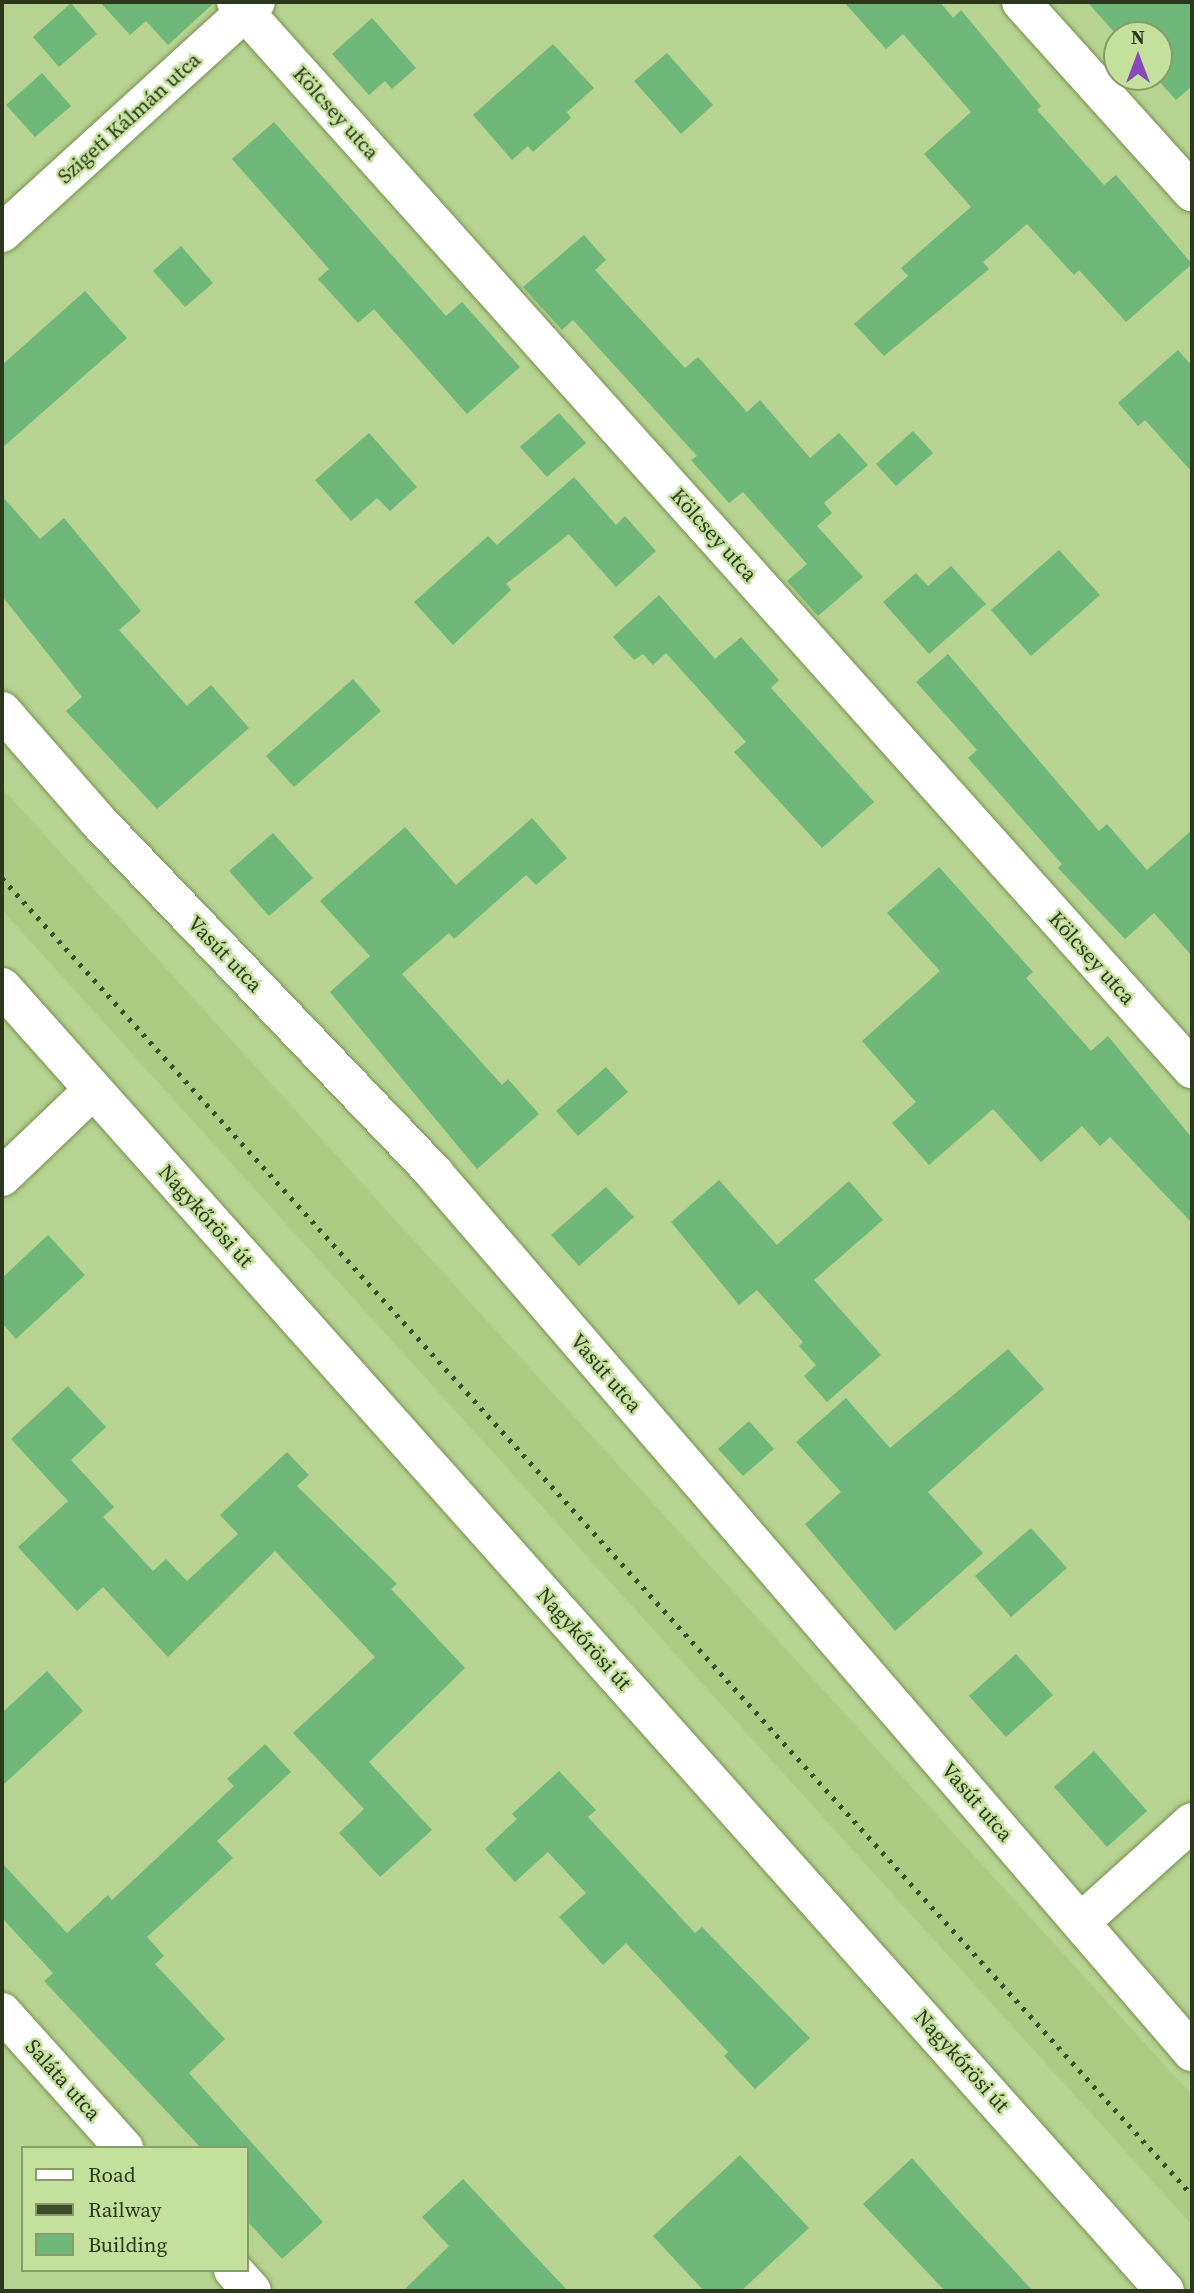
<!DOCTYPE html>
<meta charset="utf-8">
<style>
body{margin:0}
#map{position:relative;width:1194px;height:2293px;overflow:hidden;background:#b6d391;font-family:"Source Serif 4",serif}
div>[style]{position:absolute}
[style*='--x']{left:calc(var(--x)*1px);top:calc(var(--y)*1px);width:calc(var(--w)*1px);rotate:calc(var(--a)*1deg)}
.built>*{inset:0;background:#accb82}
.building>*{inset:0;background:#6eb778}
.roads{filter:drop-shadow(0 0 2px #759050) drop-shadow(0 0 2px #759050)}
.minor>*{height:38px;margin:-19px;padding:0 19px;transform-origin:19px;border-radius:19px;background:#fff}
.major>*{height:38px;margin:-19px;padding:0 19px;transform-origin:19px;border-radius:19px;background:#fff}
.rail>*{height:5px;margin-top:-2.5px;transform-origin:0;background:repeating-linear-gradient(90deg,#3f4d2c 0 3.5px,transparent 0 10.5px)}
span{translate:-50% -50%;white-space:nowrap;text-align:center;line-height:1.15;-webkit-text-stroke:5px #c3e09d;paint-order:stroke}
.street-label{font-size:21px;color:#2c371c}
.frame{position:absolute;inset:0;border:4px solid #2c371c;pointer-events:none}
.legend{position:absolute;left:21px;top:2146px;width:228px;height:126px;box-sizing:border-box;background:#c3e09d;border:2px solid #879c69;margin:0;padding:9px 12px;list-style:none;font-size:21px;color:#2c371c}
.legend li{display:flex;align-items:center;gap:14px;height:35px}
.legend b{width:35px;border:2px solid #879c69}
.north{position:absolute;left:1103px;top:21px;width:70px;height:70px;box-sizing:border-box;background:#c3e09d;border:2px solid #879c69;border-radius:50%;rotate:0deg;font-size:19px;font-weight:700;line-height:28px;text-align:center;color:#2c371c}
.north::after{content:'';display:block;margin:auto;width:24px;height:32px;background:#8947bc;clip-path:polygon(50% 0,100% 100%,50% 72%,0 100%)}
</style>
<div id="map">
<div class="built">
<div style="clip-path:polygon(2px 788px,1192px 2095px,1192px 2225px,2px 910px)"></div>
</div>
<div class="building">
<div style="clip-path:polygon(100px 2px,215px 2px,168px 45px,146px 21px,130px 35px)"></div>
<div style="clip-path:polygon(844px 2px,940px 2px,953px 18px,961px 10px,1041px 106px,1037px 110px,1104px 185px,1116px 175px,1192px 264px,1126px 322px,1079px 270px,1074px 275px,1027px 224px,983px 262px,989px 269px,884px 356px,854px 324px,908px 276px,901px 268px,971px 207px,924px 154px,971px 112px,903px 34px,886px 49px)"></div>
<div style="clip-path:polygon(1087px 2px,1192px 2px,1192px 86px,1176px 100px,1155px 77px,1159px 77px,1159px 35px,1117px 35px)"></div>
<div style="clip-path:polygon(71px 3px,97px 34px,59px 67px,33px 37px)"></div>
<div style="clip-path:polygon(372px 18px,416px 68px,392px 89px,385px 81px,369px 95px,332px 54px)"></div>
<div style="clip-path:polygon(553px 44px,594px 88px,567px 112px,571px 118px,533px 152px,528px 146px,512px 160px,473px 115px)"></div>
<div style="clip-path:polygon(667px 53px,713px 105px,681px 134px,634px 81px)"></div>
<div style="clip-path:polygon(42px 73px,71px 106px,35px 137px,6px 105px)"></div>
<div style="clip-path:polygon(274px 122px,446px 316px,462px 302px,520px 367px,467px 414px,374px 309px,358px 323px,318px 279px,329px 269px,232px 159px)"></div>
<div style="clip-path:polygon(584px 235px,606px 260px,595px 270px,685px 368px,698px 357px,747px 412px,760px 400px,810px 458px,839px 433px,868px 465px,824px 503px,832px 513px,817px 526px,863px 577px,818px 616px,787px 581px,807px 564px,743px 492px,729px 503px,691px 460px,697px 456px,573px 320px,562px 330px,523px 287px)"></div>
<div style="clip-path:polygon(181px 246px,213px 283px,185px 307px,153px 271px)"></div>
<div style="clip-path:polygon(85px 291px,127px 338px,2px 448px,2px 365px)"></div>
<div style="clip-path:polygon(1178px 350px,1192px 366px,1192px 472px,1145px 420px,1138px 426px,1118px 403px)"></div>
<div style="clip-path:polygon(559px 413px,586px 443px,547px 477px,520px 447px)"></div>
<div style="clip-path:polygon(913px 431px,933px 453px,896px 486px,876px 464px)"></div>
<div style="clip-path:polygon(369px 433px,417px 487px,390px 511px,377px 498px,351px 521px,315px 480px)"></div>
<div style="clip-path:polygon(574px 477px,616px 525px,625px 516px,656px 551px,616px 587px,569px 534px,506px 584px,511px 590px,453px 645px,414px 602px,488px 536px,497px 545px)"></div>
<div style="clip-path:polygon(2px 496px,40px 539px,64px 518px,141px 611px,119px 630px,187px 706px,211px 685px,249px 728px,157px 809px,66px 711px,82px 697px,2px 596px)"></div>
<div style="clip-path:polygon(1059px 550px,1100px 595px,1031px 656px,991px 610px)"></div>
<div style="clip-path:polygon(951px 566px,986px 604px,929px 654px,883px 602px,916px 573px,928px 586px)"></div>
<div style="clip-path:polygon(659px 595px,715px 659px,741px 637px,779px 680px,771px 688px,874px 802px,822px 848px,734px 752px,746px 742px,666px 653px,653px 665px,643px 654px,634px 660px,613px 637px)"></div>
<div style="clip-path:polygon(948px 654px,1099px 831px,1107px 824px,1147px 870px,1192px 830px,1192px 956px,1154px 913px,1125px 939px,1058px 868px,1062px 864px,968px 758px,977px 750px,916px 682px)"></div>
<div style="clip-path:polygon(353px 679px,381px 711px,294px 787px,266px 756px)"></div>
<div style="clip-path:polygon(532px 818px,567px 858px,536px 885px,526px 875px,454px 939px,449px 933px,402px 974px,502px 1085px,508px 1079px,539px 1114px,477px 1169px,330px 992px,370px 956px,320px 901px,405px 827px,456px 885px)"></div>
<div style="clip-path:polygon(273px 833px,313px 878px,269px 916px,229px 871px)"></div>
<div style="clip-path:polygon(939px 867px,1033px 972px,1026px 978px,1091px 1051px,1108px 1036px,1192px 1138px,1192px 1223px,1110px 1137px,1100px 1146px,1082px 1126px,1041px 1162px,993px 1109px,929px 1165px,892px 1123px,916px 1102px,862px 1041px,940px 971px,887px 913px)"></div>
<div style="clip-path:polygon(606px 1067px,628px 1092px,578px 1136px,556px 1111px)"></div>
<div style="clip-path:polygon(719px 1180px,777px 1245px,849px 1181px,883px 1220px,814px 1280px,881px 1355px,827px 1402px,804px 1376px,816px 1365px,799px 1346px,803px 1342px,757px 1290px,739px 1305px,671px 1222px)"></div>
<div style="clip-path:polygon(606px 1187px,634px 1217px,579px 1266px,551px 1235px)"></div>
<div style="clip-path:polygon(48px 1235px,85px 1275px,16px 1339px,2px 1323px,2px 1278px)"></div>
<div style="clip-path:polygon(1008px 1349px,1044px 1389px,928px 1492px,983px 1553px,895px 1631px,805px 1524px,841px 1492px,796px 1442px,846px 1398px,890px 1448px)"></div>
<div style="clip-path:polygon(68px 1386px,106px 1427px,71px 1460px,114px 1507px,103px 1517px,153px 1571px,166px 1559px,187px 1581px,238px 1534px,220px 1515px,287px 1452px,309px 1475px,297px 1486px,397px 1584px,391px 1589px,465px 1668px,369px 1762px,432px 1830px,380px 1877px,339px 1833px,364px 1809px,293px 1733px,375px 1657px,275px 1551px,168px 1657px,103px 1587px,77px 1611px,18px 1547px,68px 1501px,11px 1439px)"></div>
<div style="clip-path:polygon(749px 1421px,774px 1449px,743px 1476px,718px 1449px)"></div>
<div style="clip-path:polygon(1031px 1528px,1067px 1568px,1011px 1617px,975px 1576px)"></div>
<div style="clip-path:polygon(1016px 1654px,1053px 1695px,1006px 1737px,969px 1696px)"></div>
<div style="clip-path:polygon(47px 1671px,83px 1711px,2px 1786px,2px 1713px)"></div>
<div style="clip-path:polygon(265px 1744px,291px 1772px,217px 1841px,233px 1858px,147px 1937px,164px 1956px,155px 1964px,225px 2039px,189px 2073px,323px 2222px,282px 2259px,247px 2221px,247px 2148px,201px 2148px,44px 1981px,53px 1973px,2px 1918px,2px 1863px,67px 1933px,108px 1895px,112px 1900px,234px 1786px,227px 1779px)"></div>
<div style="clip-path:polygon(1094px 1751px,1147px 1811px,1107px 1847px,1054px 1787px)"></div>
<div style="clip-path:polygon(559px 1771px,596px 1810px,588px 1817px,695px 1933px,702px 1927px,810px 2038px,755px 2089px,724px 2056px,728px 2052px,626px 1943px,603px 1965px,559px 1917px,586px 1893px,548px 1852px,515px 1882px,485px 1849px,517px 1819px,512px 1814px)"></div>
<div style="clip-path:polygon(740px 2155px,809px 2228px,741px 2291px,704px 2291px,653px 2236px)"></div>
<div style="clip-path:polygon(912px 2158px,957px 2209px,1033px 2291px,945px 2291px,863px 2204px)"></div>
<div style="clip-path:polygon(463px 2179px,535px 2256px,568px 2291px,403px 2291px,449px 2246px,422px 2217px)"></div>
</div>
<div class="roads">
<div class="minor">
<div style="--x:236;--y:2;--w:1433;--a:48.14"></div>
<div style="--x:1021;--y:2;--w:256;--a:48"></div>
<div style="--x:2;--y:233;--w:343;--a:-42.3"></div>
<div style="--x:2;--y:711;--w:146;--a:48.9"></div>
<div style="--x:98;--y:821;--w:487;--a:46.3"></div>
<div style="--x:434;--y:1173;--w:1161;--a:49.23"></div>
<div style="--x:2;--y:1177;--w:126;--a:-43.7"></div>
<div style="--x:1081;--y:1922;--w:149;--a:-42"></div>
<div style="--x:2;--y:2012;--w:183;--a:48.1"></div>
<div style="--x:233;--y:2270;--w:28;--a:48"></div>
</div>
<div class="major">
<div style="--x:2;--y:987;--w:1747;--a:48.27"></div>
</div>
</div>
<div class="rail">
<div style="--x:2;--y:878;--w:1775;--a:47.9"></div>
</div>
<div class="street-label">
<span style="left:336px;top:113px;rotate:48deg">Kölcsey utca</span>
<span style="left:129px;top:118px;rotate:-42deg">Szigeti Kálmán utca</span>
<span style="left:714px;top:535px;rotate:48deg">Kölcsey utca</span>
<span style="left:225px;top:954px;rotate:46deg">Vasút utca</span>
<span style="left:1092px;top:958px;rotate:48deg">Kölcsey utca</span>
<span style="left:206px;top:1216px;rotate:48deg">Nagykőrösi út</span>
<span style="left:606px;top:1373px;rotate:49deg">Vasút utca</span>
<span style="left:584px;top:1639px;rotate:48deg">Nagykőrösi út</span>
<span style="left:977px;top:1802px;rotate:49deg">Vasút utca</span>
<span style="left:962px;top:2061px;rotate:48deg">Nagykőrösi út</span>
<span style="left:63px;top:2080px;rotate:48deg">Saláta utca</span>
</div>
<div class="frame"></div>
<ul class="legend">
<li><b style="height:9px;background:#fff"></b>Road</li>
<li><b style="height:9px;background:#3f4d2c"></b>Railway</li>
<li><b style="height:19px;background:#6eb778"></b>Building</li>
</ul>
<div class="north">N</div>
</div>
